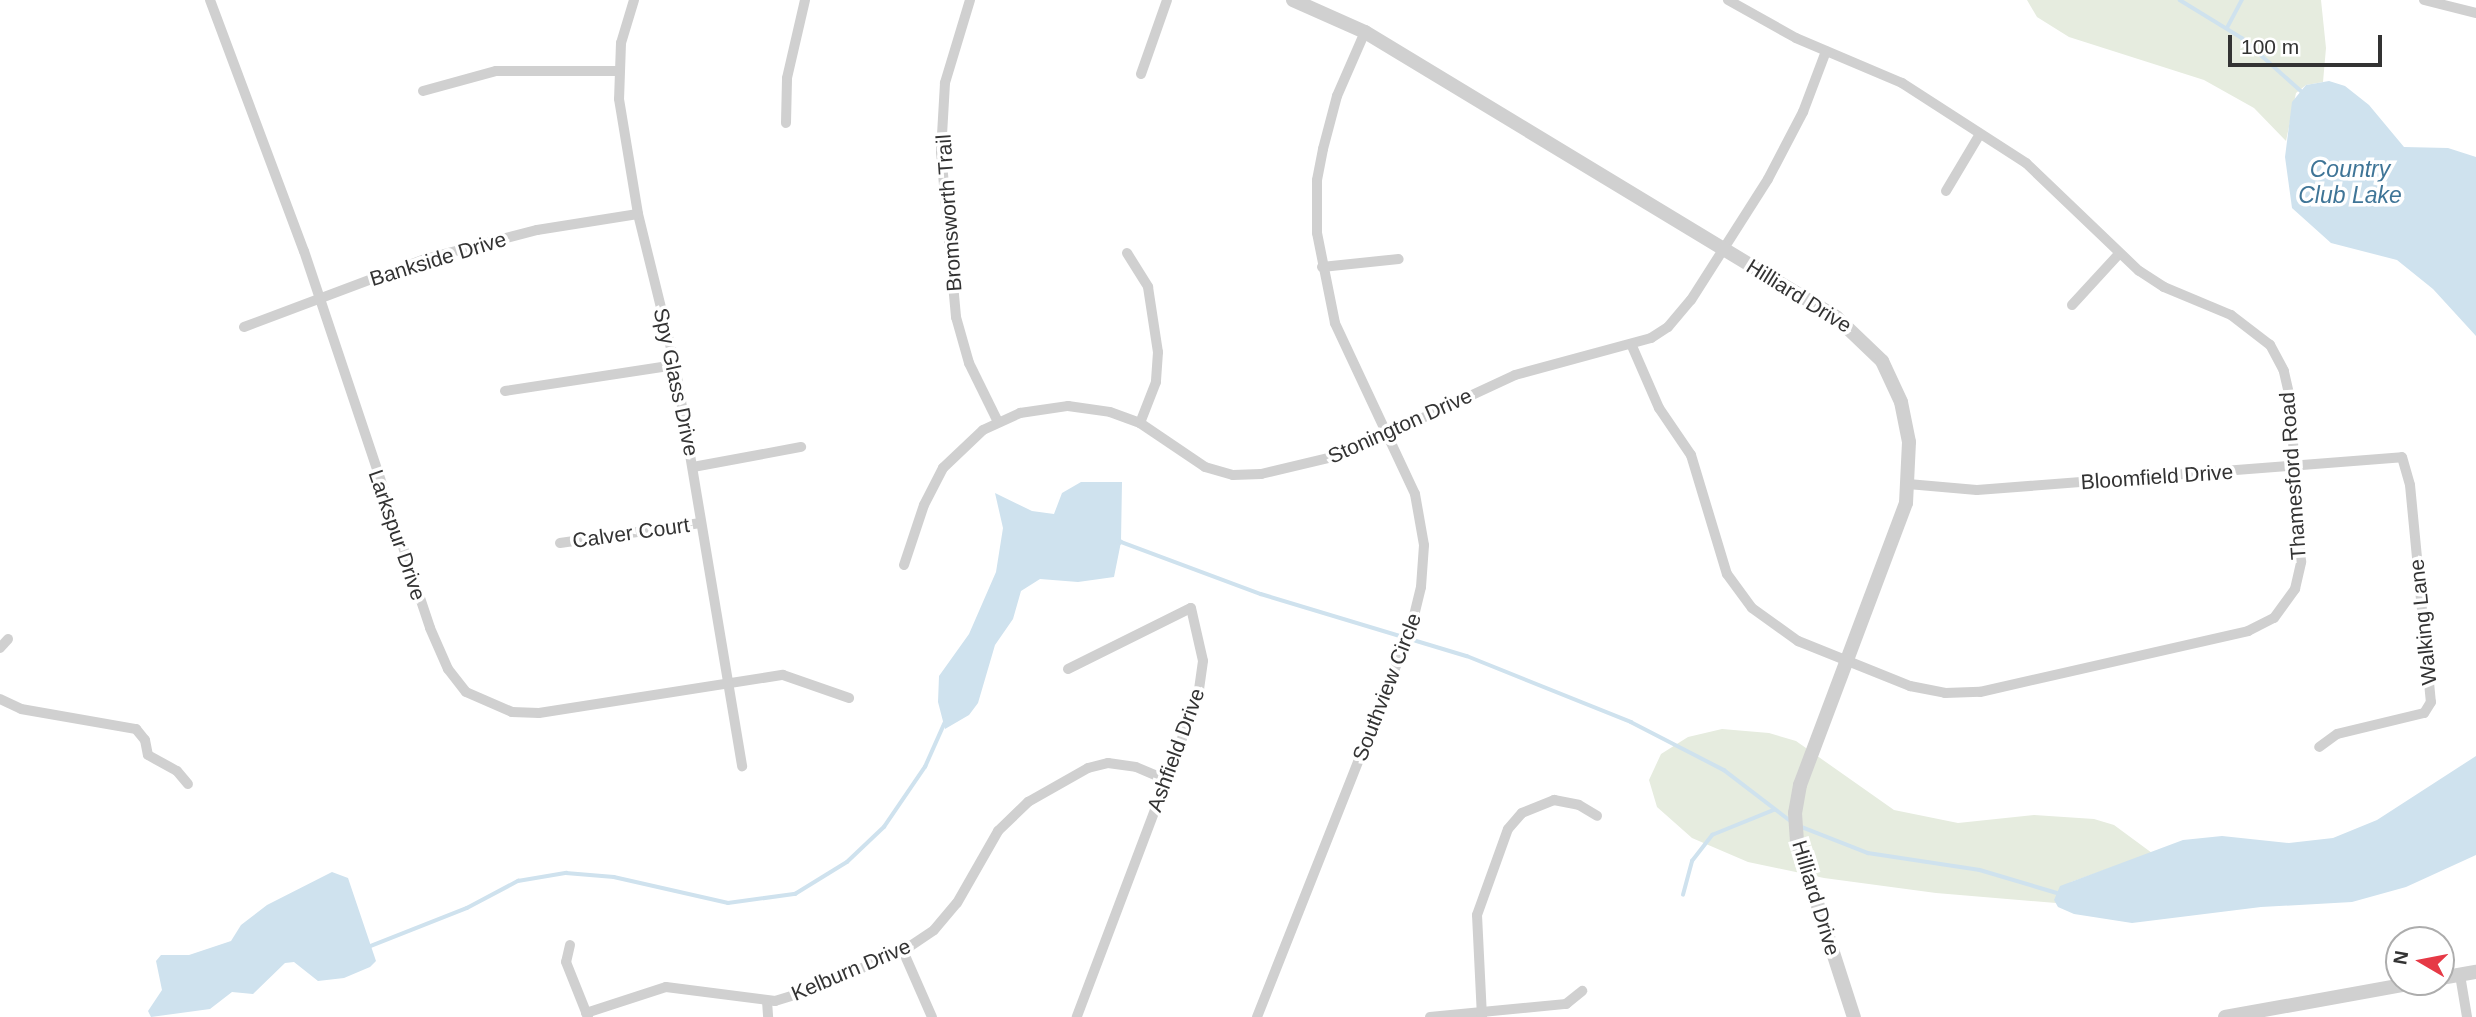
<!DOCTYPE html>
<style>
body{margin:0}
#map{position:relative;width:2476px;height:1017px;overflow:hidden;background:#fff;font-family:Helvetica,sans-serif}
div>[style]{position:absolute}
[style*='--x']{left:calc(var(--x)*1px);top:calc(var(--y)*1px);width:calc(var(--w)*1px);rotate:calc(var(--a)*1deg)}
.green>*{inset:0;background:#e6ecdf}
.water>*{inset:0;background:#cfe2ee}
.stream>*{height:3.5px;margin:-1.75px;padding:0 1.75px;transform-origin:1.75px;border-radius:1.75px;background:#cfe2ee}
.minor>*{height:10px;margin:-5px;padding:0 5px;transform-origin:5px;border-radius:5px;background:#d0d0d0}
.tertiary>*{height:14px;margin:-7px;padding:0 7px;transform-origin:7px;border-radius:7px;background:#d0d0d0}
span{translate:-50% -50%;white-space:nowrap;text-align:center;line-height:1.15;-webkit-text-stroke:7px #fff;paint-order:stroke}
.street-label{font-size:21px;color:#333}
.water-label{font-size:23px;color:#3f7597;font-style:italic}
.north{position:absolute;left:2385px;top:926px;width:70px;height:70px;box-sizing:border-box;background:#fff;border:2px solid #adadad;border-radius:50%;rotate:280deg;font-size:19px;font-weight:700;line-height:28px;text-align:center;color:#333}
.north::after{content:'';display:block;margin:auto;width:24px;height:32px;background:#e63946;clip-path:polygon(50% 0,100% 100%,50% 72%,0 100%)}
.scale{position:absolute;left:2228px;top:35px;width:154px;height:32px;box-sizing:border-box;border:4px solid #333;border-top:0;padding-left:9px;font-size:21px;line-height:24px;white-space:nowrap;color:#333;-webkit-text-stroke:5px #fff;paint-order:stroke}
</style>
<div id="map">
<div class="green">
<div style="clip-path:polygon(2027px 0,2321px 0,2326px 48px,2323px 82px,2306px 85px,2296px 93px,2286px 141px,2254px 108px,2204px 80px,2069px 37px,2037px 17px)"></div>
<div style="clip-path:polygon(1722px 729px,1769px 733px,1796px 741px,1894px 810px,1958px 823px,2034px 815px,2094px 819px,2114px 825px,2152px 853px,2071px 882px,2056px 903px,1936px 893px,1824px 878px,1748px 862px,1692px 838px,1657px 807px,1649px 780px,1661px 754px,1688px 737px)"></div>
</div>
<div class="water">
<div style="clip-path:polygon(2329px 81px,2345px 86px,2369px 105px,2404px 147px,2448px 148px,2476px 157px,2476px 336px,2433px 289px,2397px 260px,2331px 243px,2292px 208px,2285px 157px,2292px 102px,2306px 85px)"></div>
<div style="clip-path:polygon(1081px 482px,1122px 482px,1121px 542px,1114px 577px,1078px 582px,1040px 579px,1021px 591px,1013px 619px,995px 645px,978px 703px,969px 715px,945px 729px,938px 702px,939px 676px,969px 634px,996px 572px,1003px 528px,995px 493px,1032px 511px,1054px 514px,1062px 493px)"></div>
<div style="clip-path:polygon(2476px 756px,2476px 855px,2406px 887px,2352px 902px,2261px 907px,2132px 923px,2074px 914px,2058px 907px,2054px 900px,2060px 886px,2183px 840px,2222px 836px,2289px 843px,2333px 838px,2377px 820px)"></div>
<div style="clip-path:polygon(332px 872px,348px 878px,376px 961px,370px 967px,344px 978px,318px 981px,294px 962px,285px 963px,253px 994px,232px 992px,210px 1009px,151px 1017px,148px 1011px,162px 990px,156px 961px,161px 955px,189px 955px,231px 941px,241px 925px,267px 905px)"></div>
</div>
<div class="stream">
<div style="--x:2180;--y:0;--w:73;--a:31.5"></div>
<div style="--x:2242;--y:38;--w:79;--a:41.9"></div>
<div style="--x:2227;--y:28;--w:32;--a:-62"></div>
<div style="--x:1117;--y:545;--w:5;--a:-37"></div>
<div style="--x:1121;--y:542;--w:149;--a:20.4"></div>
<div style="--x:1261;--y:594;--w:215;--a:16.8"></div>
<div style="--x:1467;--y:656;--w:177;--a:21.9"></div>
<div style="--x:1631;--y:722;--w:105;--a:27.3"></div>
<div style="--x:1724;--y:770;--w:86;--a:37.4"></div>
<div style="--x:1799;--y:826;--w:74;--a:21.4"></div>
<div style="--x:1868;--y:853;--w:113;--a:8.6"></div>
<div style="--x:1980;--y:870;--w:80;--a:16.6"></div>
<div style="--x:1683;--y:895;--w:35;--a:-75"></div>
<div style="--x:1692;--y:861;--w:33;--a:-52"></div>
<div style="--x:1712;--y:835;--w:67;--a:-22"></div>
<div style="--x:371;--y:946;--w:103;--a:-21.6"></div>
<div style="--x:467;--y:908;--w:58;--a:-27.9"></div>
<div style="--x:518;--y:881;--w:49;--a:-9.5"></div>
<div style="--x:566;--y:873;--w:48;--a:4.8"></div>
<div style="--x:614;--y:877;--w:117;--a:12.8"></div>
<div style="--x:728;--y:903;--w:68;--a:-7.7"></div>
<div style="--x:795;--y:894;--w:61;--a:-31.6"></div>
<div style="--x:847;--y:862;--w:51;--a:-43.4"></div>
<div style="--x:884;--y:827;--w:73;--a:-55.7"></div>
<div style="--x:925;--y:767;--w:49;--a:-66"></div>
</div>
<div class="minor">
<div style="--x:210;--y:0;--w:268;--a:69.5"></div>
<div style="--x:304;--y:251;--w:397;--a:71.5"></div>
<div style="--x:430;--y:628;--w:45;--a:66.3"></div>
<div style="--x:448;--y:669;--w:29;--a:52"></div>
<div style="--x:466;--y:692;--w:50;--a:23.5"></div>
<div style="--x:512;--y:712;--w:27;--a:2"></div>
<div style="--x:539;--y:713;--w:247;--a:-8.9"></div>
<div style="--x:783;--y:675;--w:70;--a:19.2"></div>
<div style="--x:634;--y:0;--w:45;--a:106.8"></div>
<div style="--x:621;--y:43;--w:56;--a:92"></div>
<div style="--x:619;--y:99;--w:117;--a:80.6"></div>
<div style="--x:638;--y:214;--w:155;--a:76.2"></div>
<div style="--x:675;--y:365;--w:407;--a:80.5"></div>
<div style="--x:970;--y:0;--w:87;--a:106.8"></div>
<div style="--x:945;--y:83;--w:69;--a:93.3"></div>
<div style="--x:941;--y:152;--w:166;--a:84.8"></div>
<div style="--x:956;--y:317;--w:48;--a:74.2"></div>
<div style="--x:969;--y:363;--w:66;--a:63.8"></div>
<div style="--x:2424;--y:0;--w:54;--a:14"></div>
<div style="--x:1141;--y:74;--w:78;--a:-70.6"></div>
<div style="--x:423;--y:91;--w:76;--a:-15.3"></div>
<div style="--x:496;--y:71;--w:122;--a:0"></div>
<div style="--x:786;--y:123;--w:45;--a:-88.7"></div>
<div style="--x:787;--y:78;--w:80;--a:-77"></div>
<div style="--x:1946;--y:191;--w:66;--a:-59.2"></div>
<div style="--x:1127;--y:253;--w:40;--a:58"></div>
<div style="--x:1148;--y:287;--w:66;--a:81.3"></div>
<div style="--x:1158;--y:352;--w:30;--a:94"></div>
<div style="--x:1156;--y:382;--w:44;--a:111.3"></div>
<div style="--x:1322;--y:267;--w:77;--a:-5.9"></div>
<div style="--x:2072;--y:305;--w:68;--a:-47.4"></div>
<div style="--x:244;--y:327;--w:193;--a:-20.6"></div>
<div style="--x:425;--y:259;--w:116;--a:-14.5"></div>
<div style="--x:537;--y:230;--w:102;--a:-9"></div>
<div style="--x:1632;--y:346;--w:68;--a:66.5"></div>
<div style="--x:1659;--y:408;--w:57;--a:55.8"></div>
<div style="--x:1691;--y:455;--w:124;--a:73.2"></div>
<div style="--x:1727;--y:574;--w:42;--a:53.7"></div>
<div style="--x:1752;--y:608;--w:57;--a:35.7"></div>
<div style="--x:1798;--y:641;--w:121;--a:21.9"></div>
<div style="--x:1910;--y:686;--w:36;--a:11"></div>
<div style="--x:1945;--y:693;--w:35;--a:-2"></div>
<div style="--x:1980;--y:692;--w:275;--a:-12.8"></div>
<div style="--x:2248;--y:631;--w:29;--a:-27"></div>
<div style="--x:2274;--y:618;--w:36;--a:-54"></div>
<div style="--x:2295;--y:589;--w:28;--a:-77"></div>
<div style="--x:2301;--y:562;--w:164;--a:-93.8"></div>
<div style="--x:2290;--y:398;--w:28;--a:-103"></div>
<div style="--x:2284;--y:371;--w:30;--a:-118"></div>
<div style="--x:2270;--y:345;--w:49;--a:-142.4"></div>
<div style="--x:2231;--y:315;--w:73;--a:-157.3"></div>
<div style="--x:2164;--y:287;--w:30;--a:-147"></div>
<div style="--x:2139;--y:271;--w:156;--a:-136.3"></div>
<div style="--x:2026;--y:163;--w:148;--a:-147.2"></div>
<div style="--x:1902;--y:83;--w:115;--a:-157"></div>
<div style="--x:1796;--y:38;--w:78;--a:-150.8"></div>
<div style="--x:505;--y:391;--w:172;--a:-8.7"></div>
<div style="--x:693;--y:467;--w:110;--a:-10.5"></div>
<div style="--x:1908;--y:484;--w:69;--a:5"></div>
<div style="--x:1977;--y:490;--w:426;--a:-4.4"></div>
<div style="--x:2402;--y:457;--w:29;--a:74"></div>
<div style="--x:2410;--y:485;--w:218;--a:84.5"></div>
<div style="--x:2431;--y:702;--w:13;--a:122"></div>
<div style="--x:2424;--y:713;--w:89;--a:166.4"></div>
<div style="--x:2337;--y:734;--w:22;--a:144"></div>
<div style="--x:560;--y:543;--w:142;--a:-8.1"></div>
<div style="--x:904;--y:565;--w:63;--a:-71.6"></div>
<div style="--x:924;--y:505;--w:42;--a:-62.8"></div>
<div style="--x:943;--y:468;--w:55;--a:-43.5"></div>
<div style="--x:983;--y:430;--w:41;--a:-24.7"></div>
<div style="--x:1020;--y:413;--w:49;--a:-8.3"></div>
<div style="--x:1068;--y:406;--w:42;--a:8.1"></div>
<div style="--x:1110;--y:412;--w:32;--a:20"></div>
<div style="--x:1140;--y:423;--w:78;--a:34.1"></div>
<div style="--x:1205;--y:467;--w:29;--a:16"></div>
<div style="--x:1233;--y:475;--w:28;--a:-2"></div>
<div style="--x:1261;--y:474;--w:86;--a:-13.4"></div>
<div style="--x:1345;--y:454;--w:187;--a:-24.9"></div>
<div style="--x:1515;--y:375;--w:141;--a:-15.2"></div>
<div style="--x:1651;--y:338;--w:20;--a:-33"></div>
<div style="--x:1668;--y:327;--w:35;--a:-50"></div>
<div style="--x:1691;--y:300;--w:143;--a:-57.5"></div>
<div style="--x:1768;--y:179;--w:76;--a:-62.4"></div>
<div style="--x:1803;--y:112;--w:65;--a:-69.3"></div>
<div style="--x:0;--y:648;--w:12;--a:-48"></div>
<div style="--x:1068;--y:669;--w:137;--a:-26.4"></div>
<div style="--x:1191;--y:608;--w:54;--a:77.2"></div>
<div style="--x:1203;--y:661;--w:35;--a:98"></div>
<div style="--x:1198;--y:696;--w:343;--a:110.7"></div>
<div style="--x:0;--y:699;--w:23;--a:25"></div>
<div style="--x:21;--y:709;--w:117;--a:9.9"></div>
<div style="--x:136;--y:729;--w:14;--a:51"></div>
<div style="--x:145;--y:740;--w:15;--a:79"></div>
<div style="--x:148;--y:755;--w:33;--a:29"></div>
<div style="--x:177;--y:771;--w:17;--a:50"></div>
<div style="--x:570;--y:945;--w:17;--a:103"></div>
<div style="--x:566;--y:962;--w:59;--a:68.2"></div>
<div style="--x:903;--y:951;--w:72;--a:66.3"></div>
<div style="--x:2460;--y:975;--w:43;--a:80.5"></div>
<div style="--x:767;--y:1001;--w:16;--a:86"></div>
<div style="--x:586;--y:1013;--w:84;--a:-18"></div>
<div style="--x:666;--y:987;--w:110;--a:7.3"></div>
<div style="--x:775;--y:1001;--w:28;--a:-17"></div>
<div style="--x:802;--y:993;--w:109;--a:-22.6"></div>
<div style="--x:903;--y:951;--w:37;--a:-34"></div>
<div style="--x:934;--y:930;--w:35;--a:-50"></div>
<div style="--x:957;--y:903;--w:83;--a:-60.3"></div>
<div style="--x:998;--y:831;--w:42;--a:-44"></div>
<div style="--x:1028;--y:802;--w:69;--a:-29.5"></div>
<div style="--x:1088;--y:768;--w:21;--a:-14"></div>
<div style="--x:1108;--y:763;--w:28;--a:8"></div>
<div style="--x:1136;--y:767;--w:33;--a:23"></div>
<div style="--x:1257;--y:1017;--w:418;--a:-68.4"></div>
<div style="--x:1411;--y:628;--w:42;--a:-76.3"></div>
<div style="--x:1421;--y:587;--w:42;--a:-85.9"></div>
<div style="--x:1424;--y:545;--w:52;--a:-100"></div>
<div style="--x:1415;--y:494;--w:189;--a:-115.1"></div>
<div style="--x:1335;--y:323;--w:92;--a:-101.3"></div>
<div style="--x:1317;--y:233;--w:53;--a:-90"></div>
<div style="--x:1317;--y:180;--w:32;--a:-79"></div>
<div style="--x:1323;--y:149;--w:55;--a:-75.2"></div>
<div style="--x:1337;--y:96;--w:70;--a:-66.4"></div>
<div style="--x:1430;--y:1017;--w:137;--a:-5.5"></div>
<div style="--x:1566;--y:1004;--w:21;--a:-39"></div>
<div style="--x:1482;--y:1017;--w:102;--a:-92.8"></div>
<div style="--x:1477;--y:915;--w:91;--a:-70.2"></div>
<div style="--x:1508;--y:829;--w:21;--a:-49"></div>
<div style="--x:1522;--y:813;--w:35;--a:-22"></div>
<div style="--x:1554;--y:800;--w:25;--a:11"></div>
<div style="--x:1579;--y:805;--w:21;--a:31"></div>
</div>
<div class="tertiary">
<div style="--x:1293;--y:0;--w:79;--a:24"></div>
<div style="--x:1365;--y:32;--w:551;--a:31.18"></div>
<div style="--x:1836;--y:317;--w:64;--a:43.7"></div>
<div style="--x:1882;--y:361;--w:45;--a:65.1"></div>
<div style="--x:1901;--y:402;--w:41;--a:78.7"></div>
<div style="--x:1909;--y:442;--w:61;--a:92.8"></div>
<div style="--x:1906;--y:503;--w:301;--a:110.6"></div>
<div style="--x:1800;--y:785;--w:28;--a:100"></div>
<div style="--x:1795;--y:813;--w:28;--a:86"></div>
<div style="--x:1797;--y:841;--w:185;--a:72.1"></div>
<div style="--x:2441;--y:978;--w:36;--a:-10"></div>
<div style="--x:2225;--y:1017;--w:198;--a:-10.2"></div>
</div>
<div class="street-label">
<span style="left:949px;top:213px;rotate:-94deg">Bromsworth Trail</span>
<span style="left:438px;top:259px;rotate:-17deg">Bankside Drive</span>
<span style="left:1799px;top:296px;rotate:32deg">Hilliard Drive</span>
<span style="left:676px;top:382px;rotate:78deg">Spy Glass Drive</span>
<span style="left:1400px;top:426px;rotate:-24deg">Stonington Drive</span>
<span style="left:2293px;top:476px;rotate:-94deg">Thamesford Road</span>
<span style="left:2157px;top:477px;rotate:-4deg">Bloomfield Drive</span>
<span style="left:631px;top:533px;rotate:-8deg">Calver Court</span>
<span style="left:397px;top:535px;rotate:71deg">Larkspur Drive</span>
<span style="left:2423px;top:622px;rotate:-96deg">Walking Lane</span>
<span style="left:1387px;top:687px;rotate:-69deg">Southview Circle</span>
<span style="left:1176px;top:750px;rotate:-70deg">Ashfield Drive</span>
<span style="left:1816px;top:898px;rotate:73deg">Hilliard Drive</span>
<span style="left:851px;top:970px;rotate:-23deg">Kelburn Drive</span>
</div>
<div class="water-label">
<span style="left:2350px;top:182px">Country<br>Club Lake</span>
</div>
<div class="north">N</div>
<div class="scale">100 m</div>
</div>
